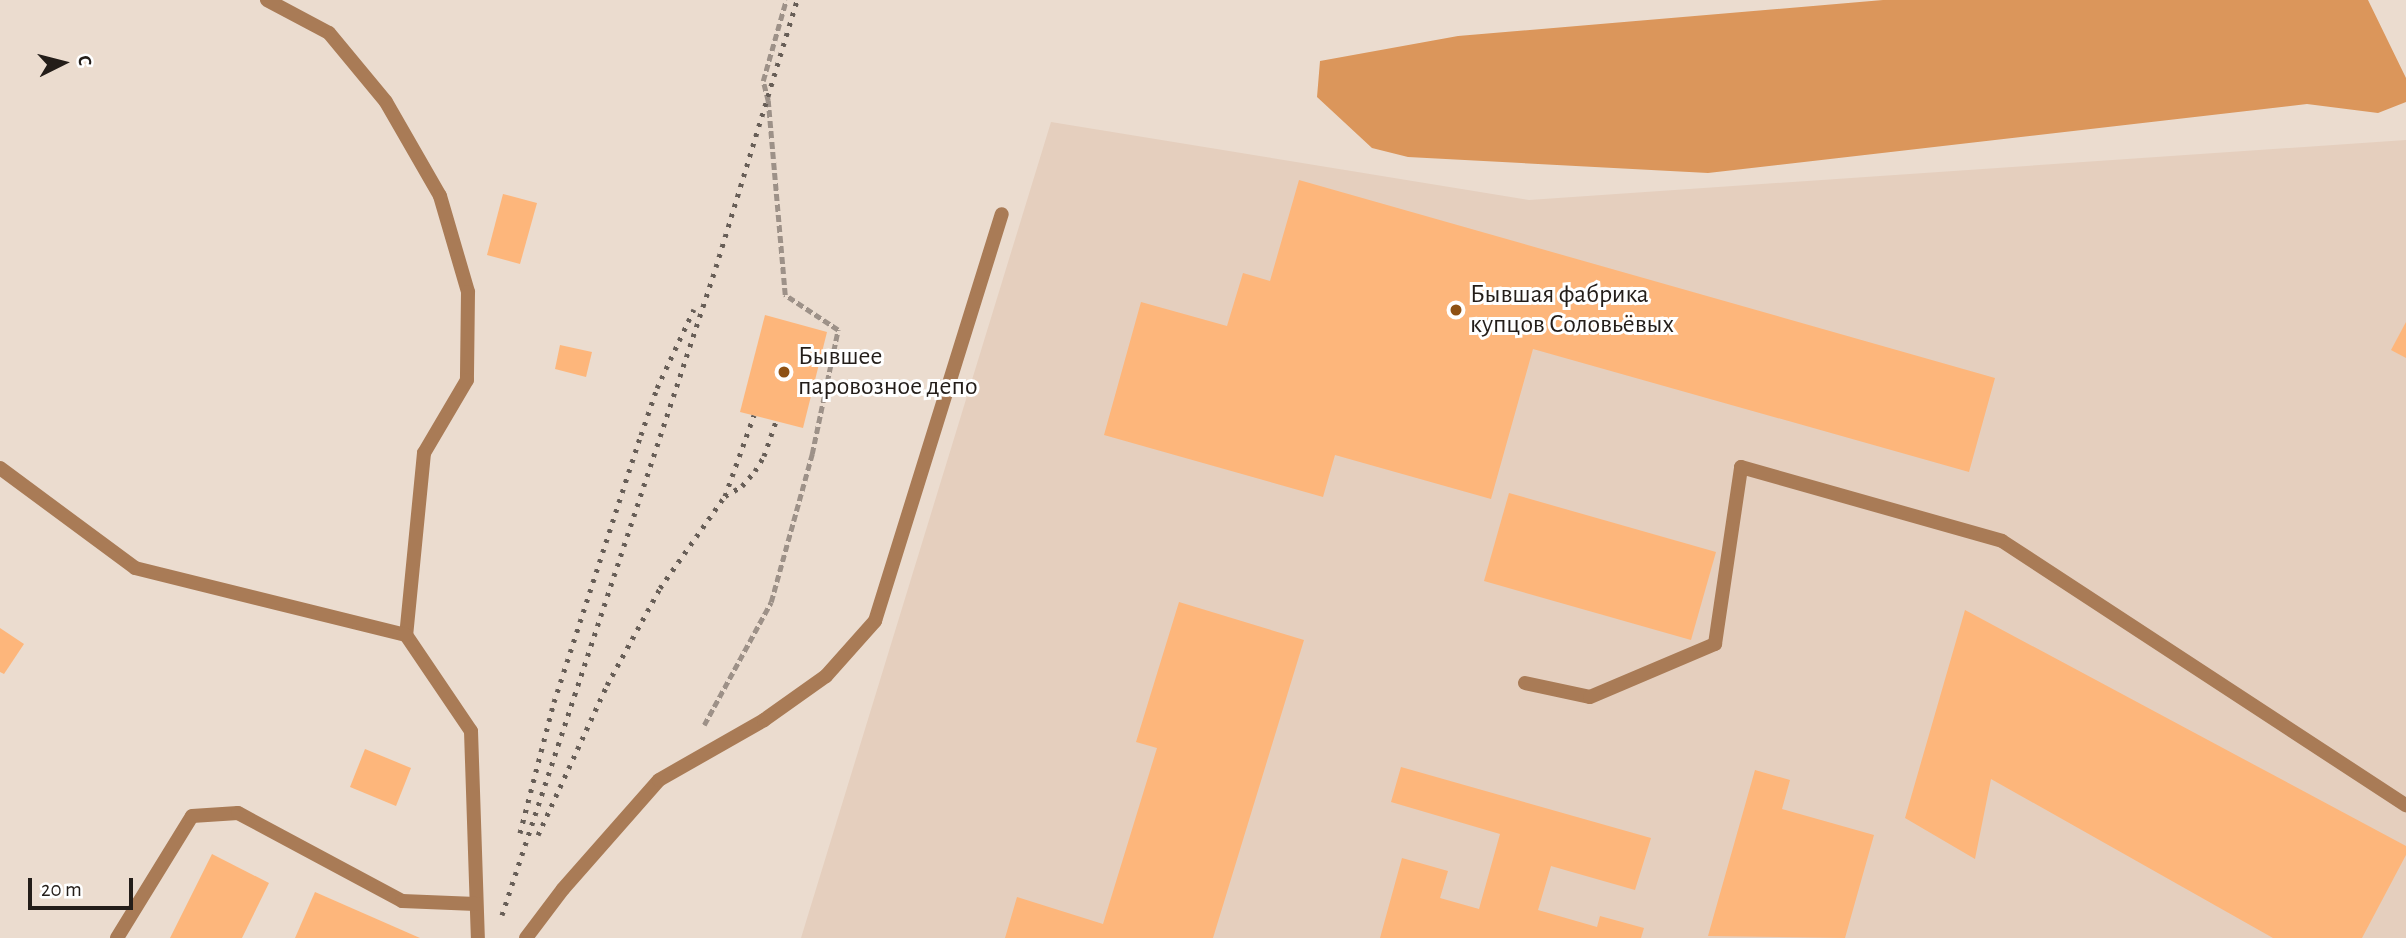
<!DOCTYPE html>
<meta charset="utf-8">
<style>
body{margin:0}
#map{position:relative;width:2406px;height:938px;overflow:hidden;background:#ebdccf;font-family:"Alegreya Sans",sans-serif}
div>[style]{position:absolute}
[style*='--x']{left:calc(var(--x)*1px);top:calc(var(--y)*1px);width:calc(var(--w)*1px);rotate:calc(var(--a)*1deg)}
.built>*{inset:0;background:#e5cfbe}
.forest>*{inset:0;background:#db965b}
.building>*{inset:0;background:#fdb67b}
.path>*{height:4.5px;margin-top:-2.25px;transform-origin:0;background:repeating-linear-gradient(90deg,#9d9188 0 7px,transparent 0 10.5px)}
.lane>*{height:14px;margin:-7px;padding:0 7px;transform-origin:7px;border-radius:7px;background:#a97b56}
.rail>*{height:5px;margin-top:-2.5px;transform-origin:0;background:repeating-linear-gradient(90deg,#675e57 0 3.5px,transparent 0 10.5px)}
.dots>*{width:19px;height:19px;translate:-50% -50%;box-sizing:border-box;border:4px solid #fff;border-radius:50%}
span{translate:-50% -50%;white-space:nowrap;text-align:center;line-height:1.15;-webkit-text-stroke:6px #fff;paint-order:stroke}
.poi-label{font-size:26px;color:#231d19}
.left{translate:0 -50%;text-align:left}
.north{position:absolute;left:28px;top:28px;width:70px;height:70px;-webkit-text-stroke:5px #fff;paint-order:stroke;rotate:84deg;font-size:19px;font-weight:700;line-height:28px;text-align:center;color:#231d19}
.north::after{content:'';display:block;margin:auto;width:24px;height:32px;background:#231d19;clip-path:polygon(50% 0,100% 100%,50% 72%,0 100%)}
.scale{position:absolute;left:28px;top:878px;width:105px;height:32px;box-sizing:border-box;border:4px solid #231d19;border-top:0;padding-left:9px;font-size:21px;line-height:24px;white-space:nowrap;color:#231d19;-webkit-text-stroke:5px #fff;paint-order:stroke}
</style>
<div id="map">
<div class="built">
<div style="clip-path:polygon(1051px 122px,1529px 200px,2406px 140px,2406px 938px,801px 938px)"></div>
</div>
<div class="forest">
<div style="clip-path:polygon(1883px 0,2368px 0,2406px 78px,2406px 102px,2378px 113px,2307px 104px,1708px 173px,1408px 157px,1372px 148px,1317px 97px,1320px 61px,1458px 36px)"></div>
</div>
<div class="building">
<div style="clip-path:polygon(1299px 180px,1995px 378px,1969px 472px,1533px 349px,1491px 499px,1335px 455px,1323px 497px,1104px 435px,1141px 302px,1227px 326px,1243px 273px,1270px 281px)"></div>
<div style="clip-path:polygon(503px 194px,537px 203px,520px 264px,487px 255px)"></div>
<div style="clip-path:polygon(765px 315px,827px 332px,803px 428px,740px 412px)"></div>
<div style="clip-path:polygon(2406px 322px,2406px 358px,2391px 350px)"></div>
<div style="clip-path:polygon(560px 345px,592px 352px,586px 377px,555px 369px)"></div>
<div style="clip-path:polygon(1509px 493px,1716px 552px,1691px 640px,1484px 581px)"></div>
<div style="clip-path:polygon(1179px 602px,1304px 640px,1213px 938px,1005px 938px,1017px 897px,1103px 924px,1157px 748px,1136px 742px)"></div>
<div style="clip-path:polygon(1965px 610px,2406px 846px,2406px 855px,2362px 938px,2273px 938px,1991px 779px,1975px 859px,1905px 818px)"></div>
<div style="clip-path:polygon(0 628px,24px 644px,4px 674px,0 672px)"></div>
<div style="clip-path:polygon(365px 749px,411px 768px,396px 806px,350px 787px)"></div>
<div style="clip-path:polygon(1401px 767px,1651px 838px,1635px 890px,1551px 866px,1538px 910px,1597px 927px,1600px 916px,1644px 928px,1641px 938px,1380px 938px,1402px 858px,1448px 871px,1440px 898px,1479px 909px,1500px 834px,1391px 802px)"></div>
<div style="clip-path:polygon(1755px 770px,1790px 780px,1782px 809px,1874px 835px,1845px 938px,1708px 936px)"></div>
<div style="clip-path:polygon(212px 854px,269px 883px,242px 938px,170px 938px)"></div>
<div style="clip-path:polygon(315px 892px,420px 938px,295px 938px)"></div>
</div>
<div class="path">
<div style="--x:704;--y:725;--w:140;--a:-61.4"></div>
<div style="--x:771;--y:602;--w:154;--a:-74.5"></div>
<div style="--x:812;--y:454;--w:127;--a:-78.2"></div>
<div style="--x:838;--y:330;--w:64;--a:-146.6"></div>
<div style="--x:785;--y:295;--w:195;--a:-95"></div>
<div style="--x:768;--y:101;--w:21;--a:-104"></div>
<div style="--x:763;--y:81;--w:84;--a:-74.1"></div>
</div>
<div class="lane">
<div style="--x:267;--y:0;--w:70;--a:28"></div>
<div style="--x:329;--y:33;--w:89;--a:50.4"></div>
<div style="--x:386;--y:102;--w:108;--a:60.1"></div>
<div style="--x:440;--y:196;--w:100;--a:73.7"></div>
<div style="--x:468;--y:292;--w:88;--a:90.7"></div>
<div style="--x:467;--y:380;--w:85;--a:120.5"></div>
<div style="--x:424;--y:453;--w:183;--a:95.6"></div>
<div style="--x:406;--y:635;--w:116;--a:55.9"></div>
<div style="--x:471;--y:731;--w:207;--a:88.1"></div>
<div style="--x:0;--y:468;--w:168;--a:36.5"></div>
<div style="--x:135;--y:568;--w:279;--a:13.9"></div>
<div style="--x:1525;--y:683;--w:66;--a:12.2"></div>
<div style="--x:1590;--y:697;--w:136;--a:-23"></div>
<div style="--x:1715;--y:644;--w:179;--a:-81.6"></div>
<div style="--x:1741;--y:467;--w:271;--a:15.8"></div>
<div style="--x:2002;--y:541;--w:483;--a:33.2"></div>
<div style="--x:117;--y:938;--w:143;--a:-58.4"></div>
<div style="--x:192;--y:816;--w:46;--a:-3.7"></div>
<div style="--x:238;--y:813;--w:186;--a:28.2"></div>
<div style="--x:402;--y:901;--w:74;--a:2.3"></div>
<div style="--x:526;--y:938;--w:61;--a:-52.9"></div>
<div style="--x:563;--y:889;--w:145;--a:-48.6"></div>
<div style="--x:659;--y:780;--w:121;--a:-29.7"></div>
<div style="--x:764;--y:720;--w:76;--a:-35.4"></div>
<div style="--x:826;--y:676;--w:74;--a:-48.3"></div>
<div style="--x:875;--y:621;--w:426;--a:-72.7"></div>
</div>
<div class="rail">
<div style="--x:725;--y:496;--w:20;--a:-30"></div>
<div style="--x:742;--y:486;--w:20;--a:-49"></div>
<div style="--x:755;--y:471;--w:17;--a:-59"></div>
<div style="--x:764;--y:456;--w:37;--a:-71"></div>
<div style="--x:520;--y:833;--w:135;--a:-75.5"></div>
<div style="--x:554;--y:702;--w:281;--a:-72"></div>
<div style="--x:641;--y:435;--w:50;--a:-71.2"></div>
<div style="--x:657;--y:388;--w:87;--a:-64.9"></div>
<div style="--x:538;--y:835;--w:165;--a:-65.3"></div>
<div style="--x:607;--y:685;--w:111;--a:-61.3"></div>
<div style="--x:660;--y:588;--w:113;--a:-54.8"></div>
<div style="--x:725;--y:496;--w:86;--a:-70.3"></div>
<div style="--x:502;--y:915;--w:682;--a:-71.72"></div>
<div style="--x:716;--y:267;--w:279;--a:-73.1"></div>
</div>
<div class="dots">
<div style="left:1456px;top:310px;background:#8e5114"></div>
<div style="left:784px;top:372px;background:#8e5114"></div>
</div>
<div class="poi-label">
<span class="left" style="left:1470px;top:310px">Бывшая фабрика<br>купцов Соловьёвых</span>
<span class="left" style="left:798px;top:372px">Бывшее<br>паровозное депо</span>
</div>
<div class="north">С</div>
<div class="scale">20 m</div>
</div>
